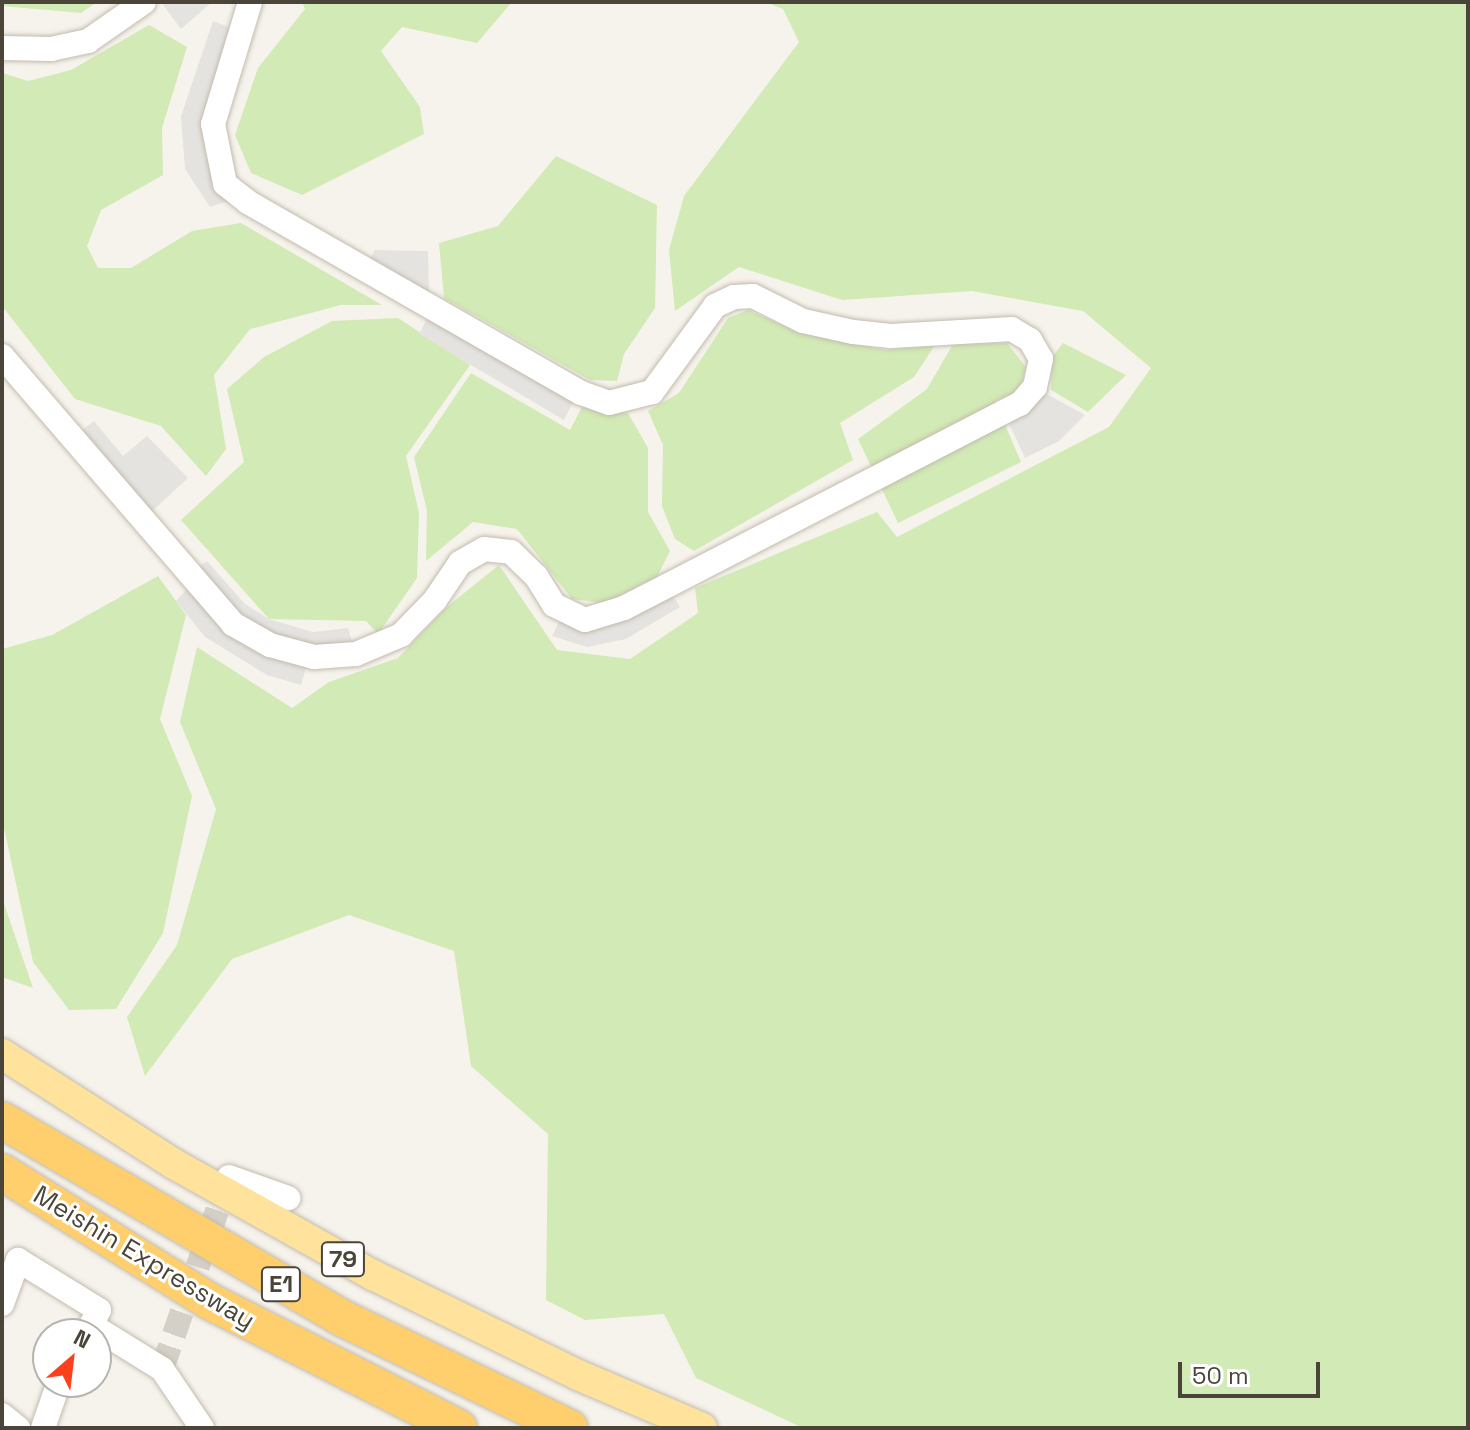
<!DOCTYPE html>
<style>
body{margin:0}
#map{position:relative;width:1470px;height:1430px;overflow:hidden;background:#f6f3ec;font-family:"Space Grotesk",sans-serif}
div>[style]{position:absolute}
[style*='--x']{left:calc(var(--x)*1px);top:calc(var(--y)*1px);width:calc(var(--w)*1px);rotate:calc(var(--a)*1deg)}
.green>*{inset:0;background:#d2eab5}
.parking>*{inset:0;background:#e5e3e0}
.minor-tunnel>*{height:24px;margin-top:-12px;transform-origin:0;background:repeating-linear-gradient(90deg,#d4d0c8 0 24px,transparent 0 36px)}
.roads{filter:drop-shadow(0 0 2px #c2bbae) drop-shadow(0 0 2px #c2bbae)}
.minor>*{height:24px;margin:-12px;padding:0 12px;transform-origin:12px;border-radius:12px;background:#fff}
.major>*{height:30px;margin:-15px;padding:0 15px;transform-origin:15px;border-radius:15px;background:#ffe39c}
.highway>*{height:36px;margin:-18px;padding:0 18px;transform-origin:18px;border-radius:18px;background:#ffcf6e}
span{translate:-50% -50%;white-space:nowrap;text-align:center;line-height:1.15;-webkit-text-stroke:6px #fff;paint-order:stroke}
.shield-label span{padding:2px 6px;background:#fff;border:2px solid;border-radius:6px;-webkit-text-stroke-width:0}
.shield-label{font-size:24px;color:#4b4439;font-weight:700}
.street-label{font-size:26px;color:#4b4439}
.frame{position:absolute;inset:0;border:4px solid #4b4439;pointer-events:none}
.north{position:absolute;left:32px;top:1318px;width:80px;height:80px;box-sizing:border-box;background:#fff;border:2px solid #b7b4b0;border-radius:50%;rotate:28deg;font-size:22px;font-weight:700;line-height:32px;text-align:center;color:#4b4439}
.north::after{content:'';display:block;margin:auto;width:28px;height:36px;background:#fc3f1d;clip-path:polygon(50% 0,100% 100%,50% 72%,0 100%)}
.scale{position:absolute;left:1178px;top:1362px;width:142px;height:36px;box-sizing:border-box;border:4px solid #4b4439;border-top:0;padding-left:10px;font-size:24px;line-height:28px;white-space:nowrap;color:#4b4439;-webkit-text-stroke:6px #fff;paint-order:stroke}
</style>
<div id="map">
<div class="green">
<div style="clip-path:polygon(2px 2px,97px 2px,81px 13px,2px 6px)"></div>
<div style="clip-path:polygon(302px 2px,512px 2px,477px 43px,402px 27px,381px 51px,420px 107px,424px 134px,302px 195px,251px 173px,235px 135px,258px 68px,305px 9px)"></div>
<div style="clip-path:polygon(765px 2px,1468px 2px,1468px 1428px,803px 1428px,696px 1378px,664px 1314px,585px 1320px,546px 1300px,548px 1134px,471px 1066px,454px 951px,349px 915px,232px 959px,145px 1076px,127px 1017px,177px 945px,216px 809px,180px 722px,197px 647px,292px 708px,329px 682px,398px 658px,448px 606px,499px 565px,557px 650px,630px 659px,698px 613px,695px 588px,877px 512px,897px 537px,1109px 427px,1151px 368px,1083px 311px,972px 291px,842px 300px,739px 267px,675px 311px,669px 250px,684px 196px,799px 42px,783px 9px)"></div>
<div style="clip-path:polygon(149px 25px,187px 47px,162px 128px,163px 175px,101px 210px,87px 246px,98px 268px,131px 268px,192px 231px,241px 223px,382px 305px,341px 305px,250px 329px,214px 375px,226px 449px,206px 476px,161px 426px,75px 399px,2px 306px,2px 73px,28px 81px,71px 70px)"></div>
<div style="clip-path:polygon(556px 156px,657px 205px,655px 308px,624px 354px,617px 381px,590px 380px,444px 298px,439px 243px,498px 226px)"></div>
<div style="clip-path:polygon(748px 310px,799px 333px,885px 350px,935px 345px,914px 377px,840px 423px,853px 460px,694px 551px,675px 539px,662px 506px,663px 445px,648px 411px,679px 393px,728px 318px)"></div>
<div style="clip-path:polygon(398px 318px,470px 365px,406px 456px,419px 513px,417px 578px,378px 634px,366px 621px,269px 619px,181px 520px,244px 462px,227px 389px,264px 357px,332px 321px)"></div>
<div style="clip-path:polygon(1007px 343px,1026px 367px,1020px 390px,995px 401px,1021px 462px,898px 523px,858px 439px,927px 389px,953px 344px)"></div>
<div style="clip-path:polygon(1063px 343px,1126px 375px,1088px 412px,1051px 390px,1052px 357px)"></div>
<div style="clip-path:polygon(471px 373px,570px 430px,582px 407px,628px 413px,648px 448px,648px 512px,670px 551px,657px 577px,604px 603px,572px 599px,517px 529px,473px 522px,426px 561px,427px 511px,414px 457px)"></div>
<div style="clip-path:polygon(158px 576px,186px 615px,160px 719px,192px 796px,163px 933px,116px 1009px,69px 1010px,33px 962px,2px 819px,2px 649px,52px 635px)"></div>
<div style="clip-path:polygon(2px 898px,33px 988px,2px 977px)"></div>
</div>
<div class="parking">
<div style="clip-path:polygon(161px 2px,212px 2px,181px 29px)"></div>
<div style="clip-path:polygon(213px 21px,234px 29px,208px 115px,205px 152px,214px 180px,231px 200px,210px 207px,185px 169px,181px 116px)"></div>
<div style="clip-path:polygon(375px 250px,428px 251px,429px 296px,369px 261px)"></div>
<div style="clip-path:polygon(429px 315px,576px 397px,564px 420px,419px 334px)"></div>
<div style="clip-path:polygon(1043px 392px,1085px 415px,1059px 441px,1025px 458px,1007px 419px)"></div>
<div style="clip-path:polygon(94px 421px,123px 456px,147px 436px,188px 478px,148px 515px,80px 432px)"></div>
<div style="clip-path:polygon(207px 561px,245px 604px,269px 619px,313px 632px,348px 628px,353px 645px,315px 650px,286px 643px,230px 610px,194px 571px)"></div>
<div style="clip-path:polygon(189px 587px,308px 662px,301px 685px,267px 675px,205px 637px,176px 601px)"></div>
<div style="clip-path:polygon(671px 593px,680px 607px,626px 639px,587px 647px,552px 636px,560px 620px)"></div>
</div>
<div class="minor-tunnel">
<div style="--x:162;--y:1369;--w:203;--a:-70.8"></div>
</div>
<div class="roads">
<div class="minor">
<div style="--x:2;--y:48;--w:49;--a:1.2"></div>
<div style="--x:51;--y:49;--w:38;--a:-12"></div>
<div style="--x:88;--y:41;--w:68;--a:-34.9"></div>
<div style="--x:2;--y:356;--w:354;--a:49.2"></div>
<div style="--x:233;--y:624;--w:43;--a:29.6"></div>
<div style="--x:270;--y:645;--w:46;--a:15.3"></div>
<div style="--x:314;--y:657;--w:42;--a:-4.1"></div>
<div style="--x:356;--y:654;--w:49;--a:-22.9"></div>
<div style="--x:401;--y:635;--w:49;--a:-45.8"></div>
<div style="--x:435;--y:600;--w:45;--a:-56"></div>
<div style="--x:460;--y:563;--w:28;--a:-30"></div>
<div style="--x:484;--y:549;--w:27;--a:6"></div>
<div style="--x:511;--y:552;--w:35;--a:44"></div>
<div style="--x:536;--y:576;--w:34;--a:58"></div>
<div style="--x:554;--y:605;--w:34;--a:26"></div>
<div style="--x:585;--y:620;--w:41;--a:-17.1"></div>
<div style="--x:624;--y:608;--w:445;--a:-27.3"></div>
<div style="--x:1020;--y:404;--w:23;--a:-49"></div>
<div style="--x:1035;--y:387;--w:29;--a:-78"></div>
<div style="--x:1041;--y:359;--w:22;--a:-120"></div>
<div style="--x:1030;--y:340;--w:21;--a:-149"></div>
<div style="--x:1012;--y:329;--w:121;--a:176.7"></div>
<div style="--x:891;--y:336;--w:38;--a:-174"></div>
<div style="--x:853;--y:332;--w:51;--a:-167.6"></div>
<div style="--x:803;--y:321;--w:56;--a:-153.4"></div>
<div style="--x:753;--y:296;--w:19;--a:177"></div>
<div style="--x:734;--y:297;--w:21;--a:155"></div>
<div style="--x:715;--y:306;--w:107;--a:126.2"></div>
<div style="--x:652;--y:392;--w:44;--a:165.7"></div>
<div style="--x:609;--y:403;--w:30;--a:-160"></div>
<div style="--x:581;--y:393;--w:384;--a:-150.2"></div>
<div style="--x:248;--y:202;--w:29;--a:-142"></div>
<div style="--x:225;--y:184;--w:61;--a:-101.3"></div>
<div style="--x:213;--y:124;--w:127;--a:-73.1"></div>
<div style="--x:229;--y:1177;--w:63;--a:19.6"></div>
<div style="--x:2;--y:1304;--w:47;--a:-70"></div>
<div style="--x:18;--y:1260;--w:95;--a:31.7"></div>
<div style="--x:99;--y:1310;--w:17;--a:118"></div>
<div style="--x:91;--y:1325;--w:84;--a:31.8"></div>
<div style="--x:162;--y:1369;--w:71;--a:55.9"></div>
<div style="--x:2;--y:1415;--w:21;--a:39"></div>
<div style="--x:43;--y:1428;--w:49;--a:-70.8"></div>
</div>
<div class="major">
<div style="--x:2;--y:1054;--w:204;--a:32.6"></div>
<div style="--x:174;--y:1164;--w:228;--a:29.2"></div>
<div style="--x:373;--y:1275;--w:228;--a:26"></div>
<div style="--x:578;--y:1375;--w:135;--a:23.1"></div>
</div>
<div class="highway">
<div style="--x:2;--y:1120;--w:391;--a:30.2"></div>
<div style="--x:340;--y:1317;--w:255;--a:25.8"></div>
<div style="--x:2;--y:1172;--w:244;--a:31.9"></div>
<div style="--x:209;--y:1301;--w:280;--a:26.9"></div>
</div>
</div>
<div class="shield-label">
<span style="left:343px;top:1259px">79</span>
<span style="left:281px;top:1284px">E1</span>
</div>
<div class="street-label">
<span style="left:144px;top:1258px;rotate:31deg">Meishin Expressway</span>
</div>
<div class="frame"></div>
<div class="north">N</div>
<div class="scale">50 m</div>
</div>
